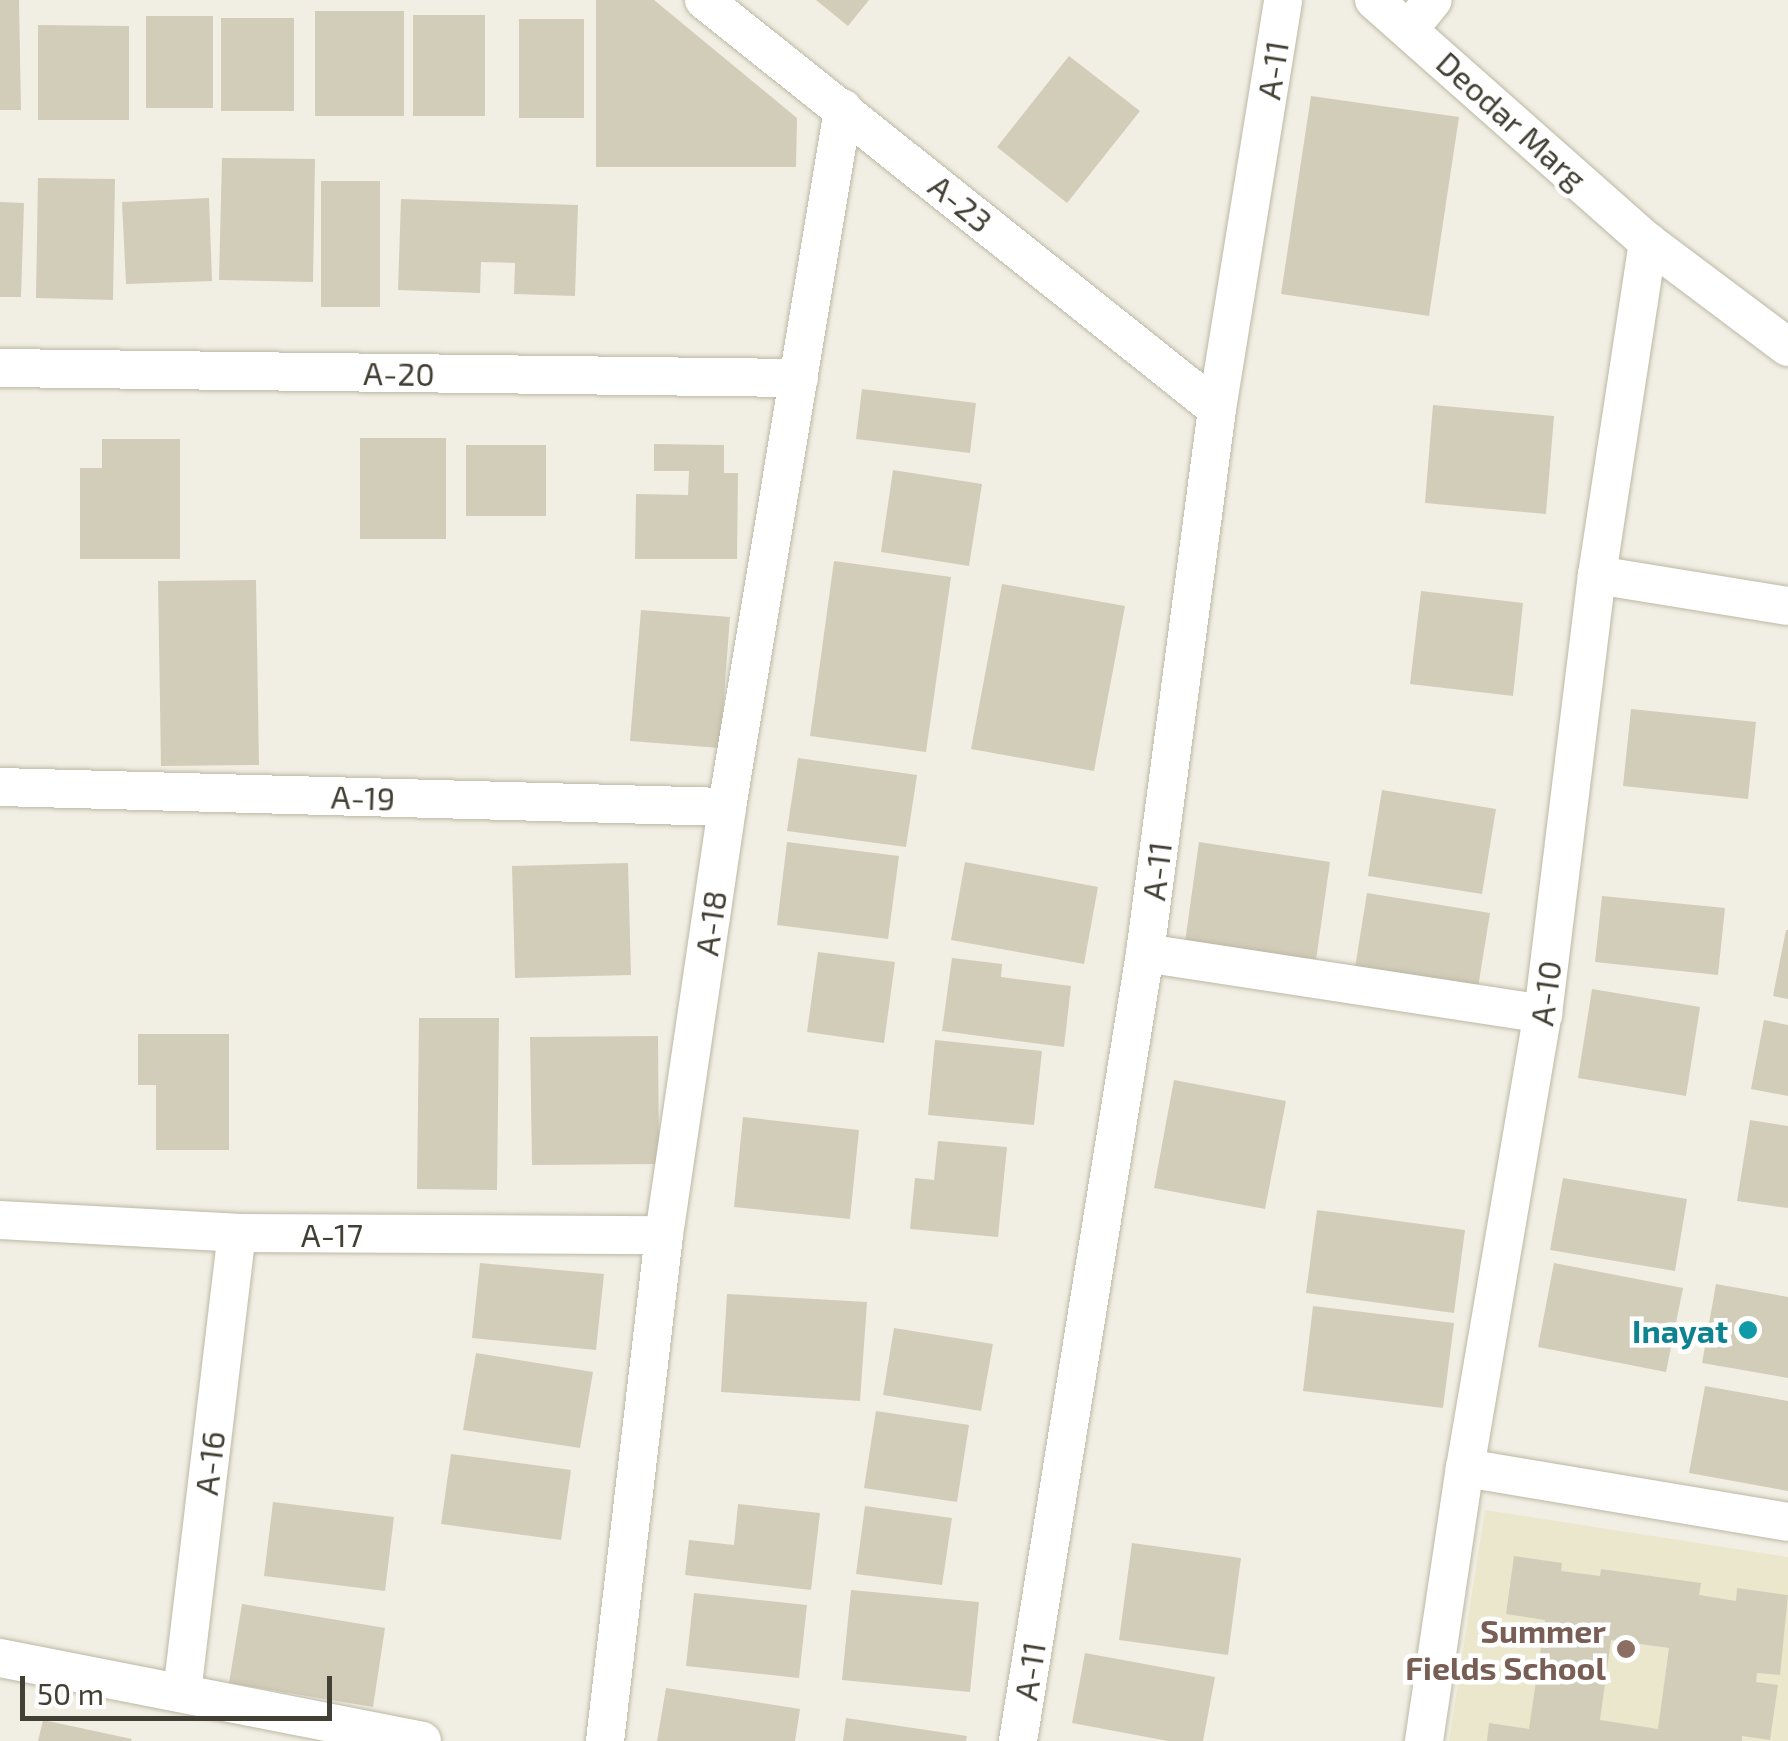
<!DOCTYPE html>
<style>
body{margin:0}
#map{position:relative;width:1788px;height:1741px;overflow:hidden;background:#f1efe3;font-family:"Exo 2",sans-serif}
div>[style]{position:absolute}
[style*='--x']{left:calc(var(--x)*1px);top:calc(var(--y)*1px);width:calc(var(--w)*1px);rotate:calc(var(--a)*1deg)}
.education>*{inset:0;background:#eae7cd}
.building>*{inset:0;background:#d2cdb9}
.roads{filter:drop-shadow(0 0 2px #bcb8a6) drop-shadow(0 0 2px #bcb8a6)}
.minor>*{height:38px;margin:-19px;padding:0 19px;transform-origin:19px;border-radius:19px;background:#fff}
.dots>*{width:28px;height:28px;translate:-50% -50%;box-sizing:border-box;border:5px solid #fff;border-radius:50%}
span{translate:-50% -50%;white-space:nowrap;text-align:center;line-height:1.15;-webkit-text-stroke:9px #fff;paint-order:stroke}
.street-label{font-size:32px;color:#423f34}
.culture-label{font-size:32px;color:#0d838f;font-weight:700}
.right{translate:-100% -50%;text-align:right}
.education-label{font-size:32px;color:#785e54;font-weight:700}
.scale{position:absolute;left:20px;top:1676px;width:312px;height:45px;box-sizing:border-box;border:5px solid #423f34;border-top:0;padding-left:12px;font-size:30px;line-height:35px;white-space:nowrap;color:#423f34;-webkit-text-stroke:8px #fff;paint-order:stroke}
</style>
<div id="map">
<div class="education">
<div style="clip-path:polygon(1485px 1510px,1788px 1557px,1788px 1741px,1449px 1741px)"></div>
</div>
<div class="building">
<div style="clip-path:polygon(0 0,19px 0,21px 110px,0 110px)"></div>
<div style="clip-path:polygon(596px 0,654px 0,797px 118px,796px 167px,596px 167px)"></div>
<div style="clip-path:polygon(816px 0,869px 0,848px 26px)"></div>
<div style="clip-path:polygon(315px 11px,404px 11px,404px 116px,315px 116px)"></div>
<div style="clip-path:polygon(413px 15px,485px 15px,485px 116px,413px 116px)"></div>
<div style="clip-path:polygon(146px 16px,213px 16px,213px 108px,146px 108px)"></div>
<div style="clip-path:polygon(221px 18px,294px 18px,294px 111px,221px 111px)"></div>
<div style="clip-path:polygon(519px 19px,584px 19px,584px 118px,519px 118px)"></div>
<div style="clip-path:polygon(38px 25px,129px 26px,129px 120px,38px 120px)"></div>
<div style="clip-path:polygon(1069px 56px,1140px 111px,1067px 203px,997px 147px)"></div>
<div style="clip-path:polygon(1311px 96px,1459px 117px,1429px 316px,1281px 294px)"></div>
<div style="clip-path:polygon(222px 158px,315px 159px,313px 282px,219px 280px)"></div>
<div style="clip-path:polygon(38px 178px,115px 179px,113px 300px,36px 298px)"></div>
<div style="clip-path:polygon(321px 181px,380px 181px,380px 307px,321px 307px)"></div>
<div style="clip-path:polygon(209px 198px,212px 281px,126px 284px,122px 202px)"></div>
<div style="clip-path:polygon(401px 199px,578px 205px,575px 296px,514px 294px,515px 263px,481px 262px,480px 293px,398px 290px)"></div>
<div style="clip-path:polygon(0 202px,24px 203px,21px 297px,0 297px)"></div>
<div style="clip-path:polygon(862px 389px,976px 403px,970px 453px,856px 439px)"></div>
<div style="clip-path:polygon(1433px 405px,1554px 416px,1546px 514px,1425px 503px)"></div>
<div style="clip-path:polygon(360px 438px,446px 438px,446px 539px,360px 539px)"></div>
<div style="clip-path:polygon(102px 439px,180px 439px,180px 559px,80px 559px,80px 468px,102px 468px)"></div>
<div style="clip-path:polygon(654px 444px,724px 445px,724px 473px,738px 473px,737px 559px,635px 559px,636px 494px,688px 495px,689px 471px,654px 471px)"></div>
<div style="clip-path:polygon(466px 445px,546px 445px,546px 516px,466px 516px)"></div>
<div style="clip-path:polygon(893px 470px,982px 484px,969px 566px,881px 552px)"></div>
<div style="clip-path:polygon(834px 561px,951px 577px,926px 752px,810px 736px)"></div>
<div style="clip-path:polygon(256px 580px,259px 765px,161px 766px,158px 581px)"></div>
<div style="clip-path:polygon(1002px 584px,1125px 606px,1094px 771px,971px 749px)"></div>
<div style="clip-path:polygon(1421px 591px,1523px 603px,1513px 696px,1410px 684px)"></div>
<div style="clip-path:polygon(641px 610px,730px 617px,720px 748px,630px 741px)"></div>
<div style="clip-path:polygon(1631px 709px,1756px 722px,1748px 799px,1623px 786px)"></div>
<div style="clip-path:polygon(798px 758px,917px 775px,906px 847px,787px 831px)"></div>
<div style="clip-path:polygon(1382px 790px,1496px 809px,1482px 894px,1368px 876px)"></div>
<div style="clip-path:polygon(787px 842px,899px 856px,888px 939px,777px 925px)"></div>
<div style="clip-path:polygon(1199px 842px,1330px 862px,1316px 960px,1185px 942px)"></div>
<div style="clip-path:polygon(965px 862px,1098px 887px,1084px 964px,951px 940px)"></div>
<div style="clip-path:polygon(628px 863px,631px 975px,515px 978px,512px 866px)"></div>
<div style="clip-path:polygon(1367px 893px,1490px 913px,1477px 994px,1354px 974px)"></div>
<div style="clip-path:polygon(1602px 896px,1725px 908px,1718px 975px,1595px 962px)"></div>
<div style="clip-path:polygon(1786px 930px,1788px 930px,1788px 999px,1773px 996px)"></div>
<div style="clip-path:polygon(818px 952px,895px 962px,884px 1043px,807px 1032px)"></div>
<div style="clip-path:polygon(952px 958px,1002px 964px,1001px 977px,1071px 986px,1064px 1047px,942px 1031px)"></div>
<div style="clip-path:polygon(1592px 989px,1700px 1007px,1686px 1096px,1578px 1078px)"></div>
<div style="clip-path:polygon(419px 1018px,499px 1018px,497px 1190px,417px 1189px)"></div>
<div style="clip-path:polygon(1764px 1020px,1788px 1025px,1788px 1096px,1751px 1089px)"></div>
<div style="clip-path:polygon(138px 1034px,229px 1034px,229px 1150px,156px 1150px,156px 1085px,138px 1085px)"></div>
<div style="clip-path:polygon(658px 1036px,659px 1164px,532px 1165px,530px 1037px)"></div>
<div style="clip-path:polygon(935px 1040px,1042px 1051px,1034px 1125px,928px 1115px)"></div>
<div style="clip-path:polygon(1174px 1080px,1286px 1101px,1265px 1209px,1154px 1188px)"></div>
<div style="clip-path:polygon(743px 1117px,859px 1130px,850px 1219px,734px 1207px)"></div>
<div style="clip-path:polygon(1750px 1120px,1788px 1126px,1788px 1208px,1737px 1201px)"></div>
<div style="clip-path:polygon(938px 1141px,1007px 1147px,998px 1237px,910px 1229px,915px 1178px,934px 1180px)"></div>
<div style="clip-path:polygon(1563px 1178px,1687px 1199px,1675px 1271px,1550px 1250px)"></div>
<div style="clip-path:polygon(1317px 1210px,1465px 1230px,1454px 1313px,1306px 1293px)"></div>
<div style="clip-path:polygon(480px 1263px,604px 1274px,596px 1350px,472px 1338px)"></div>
<div style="clip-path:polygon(1554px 1263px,1683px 1288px,1666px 1372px,1538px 1347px)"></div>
<div style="clip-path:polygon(1716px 1284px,1788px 1297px,1788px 1378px,1702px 1363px)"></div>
<div style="clip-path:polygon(727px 1294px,867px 1302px,860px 1401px,721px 1392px)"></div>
<div style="clip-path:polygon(1313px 1306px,1454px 1323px,1443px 1408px,1303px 1391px)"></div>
<div style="clip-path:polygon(894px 1328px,993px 1344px,981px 1411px,883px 1395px)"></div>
<div style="clip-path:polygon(476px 1353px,593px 1372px,580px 1448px,463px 1430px)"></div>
<div style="clip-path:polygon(1705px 1386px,1788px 1401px,1788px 1491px,1689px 1473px)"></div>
<div style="clip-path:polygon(876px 1411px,969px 1425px,957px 1502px,864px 1488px)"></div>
<div style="clip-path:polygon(451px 1454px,571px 1470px,561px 1540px,441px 1524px)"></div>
<div style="clip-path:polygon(273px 1502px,394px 1517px,385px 1591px,264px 1576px)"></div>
<div style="clip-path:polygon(738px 1504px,820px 1513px,811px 1590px,685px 1575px,689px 1540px,734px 1545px)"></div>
<div style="clip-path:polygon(865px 1506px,952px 1518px,942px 1585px,856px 1574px)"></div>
<div style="clip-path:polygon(1132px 1543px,1241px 1558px,1228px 1655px,1119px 1640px)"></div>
<div style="clip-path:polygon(evenodd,1514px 1556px,1562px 1563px,1561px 1571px,1600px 1576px,1601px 1569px,1701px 1583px,1699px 1595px,1736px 1601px,1737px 1588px,1788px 1595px,1780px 1675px,1757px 1673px,1756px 1682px,1778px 1685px,1770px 1740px,1742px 1736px,1742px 1741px,1487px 1741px,1489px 1723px,1529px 1729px,1545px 1620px,1506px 1614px,1514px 1556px,1611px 1640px,1669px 1648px,1658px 1729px,1600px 1720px,1611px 1640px)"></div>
<div style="clip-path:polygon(851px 1590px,979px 1602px,970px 1692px,842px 1680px)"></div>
<div style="clip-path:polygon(694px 1593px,807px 1605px,799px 1678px,686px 1666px)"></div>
<div style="clip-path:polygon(242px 1604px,385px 1628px,373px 1707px,229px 1683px)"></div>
<div style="clip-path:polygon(1085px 1653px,1215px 1677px,1203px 1741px,1168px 1741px,1072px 1723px)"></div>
<div style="clip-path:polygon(666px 1688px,800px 1709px,795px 1741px,657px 1741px)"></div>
<div style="clip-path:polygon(846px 1718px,967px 1736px,966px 1741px,843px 1741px)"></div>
<div style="clip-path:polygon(43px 1720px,132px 1739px,131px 1741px,38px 1741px)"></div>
</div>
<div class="roads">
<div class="minor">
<div style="--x:704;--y:0;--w:656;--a:38.56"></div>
<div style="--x:1374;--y:0;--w:366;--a:41.5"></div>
<div style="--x:1648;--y:242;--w:175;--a:36.9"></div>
<div style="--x:1410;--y:28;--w:36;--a:-51"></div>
<div style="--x:0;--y:368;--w:799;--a:0.72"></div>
<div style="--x:1597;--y:575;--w:193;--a:9.2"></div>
<div style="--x:0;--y:787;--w:727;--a:1.58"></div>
<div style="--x:1145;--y:953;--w:403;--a:8.7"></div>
<div style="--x:0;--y:1220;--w:237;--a:3.1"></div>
<div style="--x:237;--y:1233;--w:427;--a:0.3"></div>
<div style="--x:1465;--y:1468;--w:327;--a:9.5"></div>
<div style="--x:0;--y:1658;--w:430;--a:11.1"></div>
<div style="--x:182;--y:1693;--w:463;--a:-83.2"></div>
<div style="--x:605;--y:1741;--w:509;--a:-83.35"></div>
<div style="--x:664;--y:1235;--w:433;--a:-81.6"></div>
<div style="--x:727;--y:807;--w:708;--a:-80.56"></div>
<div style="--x:1018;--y:1741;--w:798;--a:-80.84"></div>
<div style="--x:1145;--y:953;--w:549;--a:-82.46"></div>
<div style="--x:1217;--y:409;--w:414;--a:-80.8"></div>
<div style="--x:1424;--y:1741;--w:276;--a:-81.5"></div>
<div style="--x:1465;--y:1468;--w:461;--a:-80.3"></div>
<div style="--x:1543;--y:1014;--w:442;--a:-83"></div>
<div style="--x:1597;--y:575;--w:337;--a:-81.3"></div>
</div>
</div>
<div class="dots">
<div style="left:1748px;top:1330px;background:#0f9aa8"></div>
<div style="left:1626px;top:1649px;background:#8d6e63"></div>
</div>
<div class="street-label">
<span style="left:1272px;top:70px;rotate:-81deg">A-11</span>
<span style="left:1512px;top:120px;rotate:42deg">Deodar Marg</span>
<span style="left:961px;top:203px;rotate:39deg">A-23</span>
<span style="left:399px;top:373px;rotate:1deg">A-20</span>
<span style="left:363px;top:797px;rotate:2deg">A-19</span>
<span style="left:1156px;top:871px;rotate:-83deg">A-11</span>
<span style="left:710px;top:923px;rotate:-82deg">A-18</span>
<span style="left:1545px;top:993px;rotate:-82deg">A-10</span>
<span style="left:332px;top:1234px">A-17</span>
<span style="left:209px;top:1463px;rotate:-83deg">A-16</span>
<span style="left:1029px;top:1671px;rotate:-81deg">A-11</span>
</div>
<div class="culture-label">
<span class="right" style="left:1728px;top:1330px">Inayat</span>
</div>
<div class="education-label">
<span class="right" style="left:1606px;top:1649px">Summer<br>Fields School</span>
</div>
<div class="scale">50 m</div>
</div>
